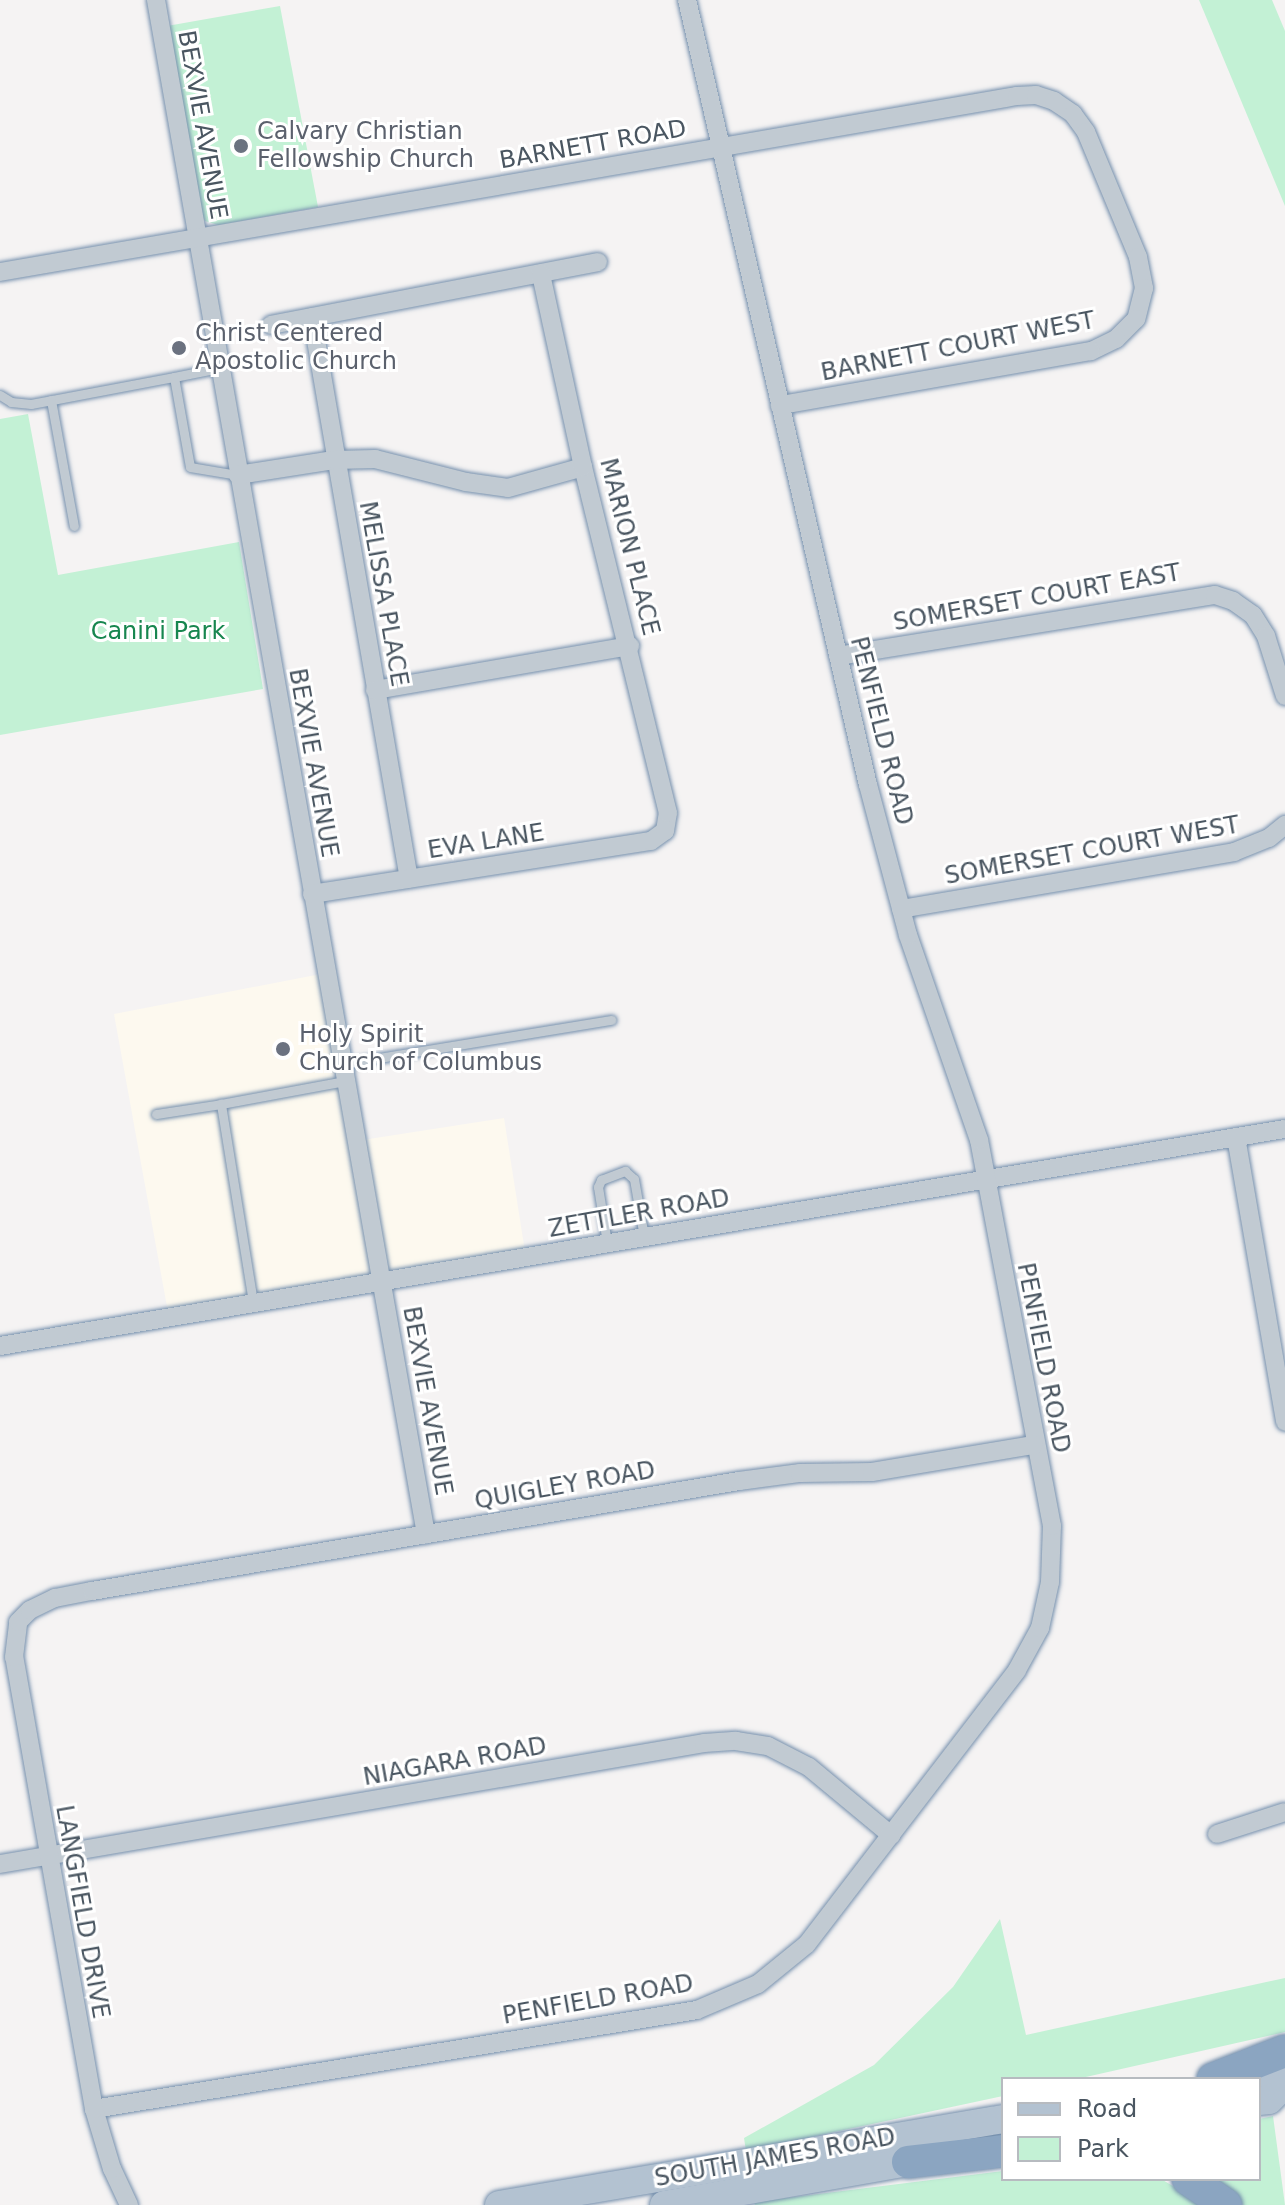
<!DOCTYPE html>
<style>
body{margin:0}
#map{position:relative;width:1285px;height:2205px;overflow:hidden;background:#f5f3f3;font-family:"DejaVu Sans",sans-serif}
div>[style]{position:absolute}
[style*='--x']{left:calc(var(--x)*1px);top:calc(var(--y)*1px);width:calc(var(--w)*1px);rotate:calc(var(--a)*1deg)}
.commercial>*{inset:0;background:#fdf9ef}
.green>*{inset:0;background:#c3f1d5}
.roads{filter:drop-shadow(0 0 2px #7690ad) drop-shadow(0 0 2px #7690ad)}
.service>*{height:9px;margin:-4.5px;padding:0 4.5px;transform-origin:4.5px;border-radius:4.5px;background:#c1cad2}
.minor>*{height:18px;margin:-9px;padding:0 9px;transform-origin:9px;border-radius:9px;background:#c1cad2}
.primary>*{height:28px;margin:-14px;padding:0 14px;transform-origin:14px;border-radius:14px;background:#b3c2d1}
.motorway>*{height:32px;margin:-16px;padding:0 16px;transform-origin:16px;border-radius:16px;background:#8ba5c1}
.dots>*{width:22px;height:22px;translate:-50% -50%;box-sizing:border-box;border:4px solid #fff;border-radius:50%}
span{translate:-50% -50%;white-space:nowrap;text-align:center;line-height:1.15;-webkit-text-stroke:6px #fff;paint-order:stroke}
.street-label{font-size:24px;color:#4a5661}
.worship-label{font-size:24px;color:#5b616d}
.left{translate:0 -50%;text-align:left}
.park-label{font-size:24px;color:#17864f}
.legend{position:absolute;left:1001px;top:2077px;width:260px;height:104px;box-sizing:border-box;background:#fff;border:2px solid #b7bbc0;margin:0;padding:10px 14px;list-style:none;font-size:24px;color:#4a5661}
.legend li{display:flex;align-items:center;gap:16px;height:40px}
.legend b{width:40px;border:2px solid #b7bbc0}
</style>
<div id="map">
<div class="commercial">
<div style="clip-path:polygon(326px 973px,356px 1141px,504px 1118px,526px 1258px,169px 1318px,114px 1014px)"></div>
</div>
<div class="green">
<div style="clip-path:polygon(1199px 0,1272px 0,1285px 31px,1285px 206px)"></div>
<div style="clip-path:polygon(280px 6px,318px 207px,218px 225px,205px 221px,199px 211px,167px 26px)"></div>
<div style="clip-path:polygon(28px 414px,58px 575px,239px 542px,263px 689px,0 735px,0 419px)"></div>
<div style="clip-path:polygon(1000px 1919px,1026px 2035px,1285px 1978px,1285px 2032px,1077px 2079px,1003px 2079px,1003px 2096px,746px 2151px,744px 2138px,874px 2065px,953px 1987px)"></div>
<div style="clip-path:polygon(1273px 2116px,1285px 2205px,1243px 2205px,1212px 2179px,1259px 2179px,1259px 2119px)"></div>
<div style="clip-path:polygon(1003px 2171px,1003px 2179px,1161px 2179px,1205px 2205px,755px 2205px,754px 2202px)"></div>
</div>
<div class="roads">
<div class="service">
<div style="--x:174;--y:377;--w:46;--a:-11.3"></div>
<div style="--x:0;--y:395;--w:13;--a:32"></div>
<div style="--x:11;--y:402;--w:20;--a:6"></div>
<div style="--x:31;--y:404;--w:146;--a:-10.7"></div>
<div style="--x:174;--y:377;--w:91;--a:79.9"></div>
<div style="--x:190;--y:467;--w:49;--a:9.5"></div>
<div style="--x:51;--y:400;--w:128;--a:79.7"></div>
<div style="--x:342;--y:1064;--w:273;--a:-9.3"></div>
<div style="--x:156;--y:1114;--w:66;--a:-8.7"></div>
<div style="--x:607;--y:1243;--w:57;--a:-99.1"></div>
<div style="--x:598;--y:1187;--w:8;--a:-67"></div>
<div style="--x:601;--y:1180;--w:26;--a:-21"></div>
<div style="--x:625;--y:1171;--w:12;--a:42"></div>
<div style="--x:634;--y:1179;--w:59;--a:80.2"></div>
<div style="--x:253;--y:1302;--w:201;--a:-99.2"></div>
<div style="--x:221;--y:1104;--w:126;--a:-10.5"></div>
</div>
<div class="minor">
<div style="--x:156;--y:0;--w:1558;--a:80.02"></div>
<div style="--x:0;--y:272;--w:1032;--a:-9.82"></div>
<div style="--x:1017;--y:96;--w:19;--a:-3"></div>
<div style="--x:1036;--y:95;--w:19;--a:18"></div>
<div style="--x:1054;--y:101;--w:23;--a:34"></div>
<div style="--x:1073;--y:114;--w:22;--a:54"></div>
<div style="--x:1086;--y:132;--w:135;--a:67.4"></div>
<div style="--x:1138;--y:257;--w:32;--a:79"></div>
<div style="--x:1144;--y:288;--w:32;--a:104"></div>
<div style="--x:1136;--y:319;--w:28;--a:135"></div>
<div style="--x:1116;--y:339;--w:28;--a:154"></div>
<div style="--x:1091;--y:351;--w:316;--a:170.1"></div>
<div style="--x:312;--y:317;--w:570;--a:80.21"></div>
<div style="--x:271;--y:325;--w:333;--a:-10.9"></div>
<div style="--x:238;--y:475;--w:97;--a:-8.9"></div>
<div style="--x:334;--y:460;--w:41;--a:-1.4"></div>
<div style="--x:375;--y:459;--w:94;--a:14.2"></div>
<div style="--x:466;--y:482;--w:42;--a:8.1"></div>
<div style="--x:508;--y:488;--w:78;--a:-15.6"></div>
<div style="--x:838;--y:656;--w:382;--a:-9.2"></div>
<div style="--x:1215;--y:595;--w:19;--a:18"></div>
<div style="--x:1233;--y:601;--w:24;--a:35"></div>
<div style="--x:1253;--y:615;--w:25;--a:58"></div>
<div style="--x:1266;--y:636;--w:63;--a:72.4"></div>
<div style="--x:375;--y:690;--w:259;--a:-9.8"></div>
<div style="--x:312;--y:894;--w:343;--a:-8.9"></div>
<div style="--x:651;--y:841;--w:17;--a:-36"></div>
<div style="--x:665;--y:831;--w:18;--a:-81"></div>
<div style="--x:668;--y:813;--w:356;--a:-103.8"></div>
<div style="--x:583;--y:467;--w:198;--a:-102.3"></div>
<div style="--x:901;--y:909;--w:338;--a:-9.7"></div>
<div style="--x:1234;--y:852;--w:38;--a:-22"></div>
<div style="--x:1269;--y:838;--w:21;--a:-39"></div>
<div style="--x:1236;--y:1137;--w:289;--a:80.2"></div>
<div style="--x:0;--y:1346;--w:1303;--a:-9.59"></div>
<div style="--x:1217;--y:1834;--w:71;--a:-17.9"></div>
<div style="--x:0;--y:1864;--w:714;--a:-9.75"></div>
<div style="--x:704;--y:1743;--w:32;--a:-4"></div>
<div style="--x:736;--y:1741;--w:32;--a:9"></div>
<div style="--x:768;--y:1746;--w:46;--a:27.1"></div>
<div style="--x:809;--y:1767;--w:107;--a:39.7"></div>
<div style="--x:94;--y:2109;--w:611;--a:-9.32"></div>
<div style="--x:697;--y:2010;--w:66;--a:-23.1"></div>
<div style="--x:758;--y:1984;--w:63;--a:-39.2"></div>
<div style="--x:807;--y:1944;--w:345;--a:-52.5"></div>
<div style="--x:1017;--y:1670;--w:48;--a:-61.3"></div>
<div style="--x:1040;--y:1628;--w:47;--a:-77.7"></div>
<div style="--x:1050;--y:1582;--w:56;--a:-88"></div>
<div style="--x:1052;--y:1526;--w:393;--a:-100.7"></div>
<div style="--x:979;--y:1140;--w:217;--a:-109.1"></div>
<div style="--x:908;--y:935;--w:155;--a:-104.9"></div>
<div style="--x:868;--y:785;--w:806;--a:-102.98"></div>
<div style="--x:129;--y:2205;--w:40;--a:-115"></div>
<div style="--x:112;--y:2169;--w:63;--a:-106.7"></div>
<div style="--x:94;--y:2109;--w:459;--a:-100"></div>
<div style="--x:14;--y:1657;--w:35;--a:-83"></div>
<div style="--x:18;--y:1622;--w:17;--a:-45"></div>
<div style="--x:30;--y:1610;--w:28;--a:-26"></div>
<div style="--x:55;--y:1598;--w:38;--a:-11"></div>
<div style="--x:92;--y:1591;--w:656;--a:-9.65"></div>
<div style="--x:739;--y:1481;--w:62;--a:-7.5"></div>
<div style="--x:800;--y:1473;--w:72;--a:-0.8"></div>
<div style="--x:872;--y:1472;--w:164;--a:-9.5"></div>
</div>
<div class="primary">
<div style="--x:1233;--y:2079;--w:34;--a:-10"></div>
<div style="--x:1266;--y:2073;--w:21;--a:28"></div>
<div style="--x:1259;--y:2101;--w:10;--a:-6"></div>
<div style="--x:1269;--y:2100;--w:23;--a:-45"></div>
<div style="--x:499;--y:2205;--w:511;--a:-9.68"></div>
<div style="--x:664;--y:2205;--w:271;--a:-10"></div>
</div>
<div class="motorway">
<div style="--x:1213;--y:2079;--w:77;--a:-21.3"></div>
<div style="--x:908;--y:2162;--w:96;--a:-6.6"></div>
<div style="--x:1188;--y:2179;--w:46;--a:34.4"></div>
</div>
</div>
<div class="dots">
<div style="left:241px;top:146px;background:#6b7280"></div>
<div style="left:179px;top:348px;background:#6b7280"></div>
<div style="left:283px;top:1049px;background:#6b7280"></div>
</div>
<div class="street-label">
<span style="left:202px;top:125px;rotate:80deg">BEXVIE AVENUE</span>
<span style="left:593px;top:145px;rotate:-10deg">BARNETT ROAD</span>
<span style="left:958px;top:347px;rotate:-11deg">BARNETT COURT WEST</span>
<span style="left:629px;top:547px;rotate:76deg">MARION PLACE</span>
<span style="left:383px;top:594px;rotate:80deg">MELISSA PLACE</span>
<span style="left:1037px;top:598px;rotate:-10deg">SOMERSET COURT EAST</span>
<span style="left:881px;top:731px;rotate:76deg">PENFIELD ROAD</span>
<span style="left:313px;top:763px;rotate:80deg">BEXVIE AVENUE</span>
<span style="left:486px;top:842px;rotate:-9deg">EVA LANE</span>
<span style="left:1092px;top:851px;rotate:-10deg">SOMERSET COURT WEST</span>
<span style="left:639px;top:1214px;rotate:-10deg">ZETTLER ROAD</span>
<span style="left:1043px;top:1358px;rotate:79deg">PENFIELD ROAD</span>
<span style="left:427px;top:1401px;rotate:80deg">BEXVIE AVENUE</span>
<span style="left:565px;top:1486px;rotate:-10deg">QUIGLEY ROAD</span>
<span style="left:455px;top:1762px;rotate:-10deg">NIAGARA ROAD</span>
<span style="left:82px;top:1912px;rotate:80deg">LANGFIELD DRIVE</span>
<span style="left:598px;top:2000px;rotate:-10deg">PENFIELD ROAD</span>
<span style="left:775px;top:2158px;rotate:-10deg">SOUTH JAMES ROAD</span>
</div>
<div class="worship-label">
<span class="left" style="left:257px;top:146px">Calvary Christian<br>Fellowship Church</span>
<span class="left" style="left:195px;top:348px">Christ Centered<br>Apostolic Church</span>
<span class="left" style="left:299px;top:1049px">Holy Spirit<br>Church of Columbus</span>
</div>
<div class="park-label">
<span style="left:158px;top:632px">Canini Park</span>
</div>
<ul class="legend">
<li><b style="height:10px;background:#b3c2d1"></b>Road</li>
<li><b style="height:22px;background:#c3f1d5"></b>Park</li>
</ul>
</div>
